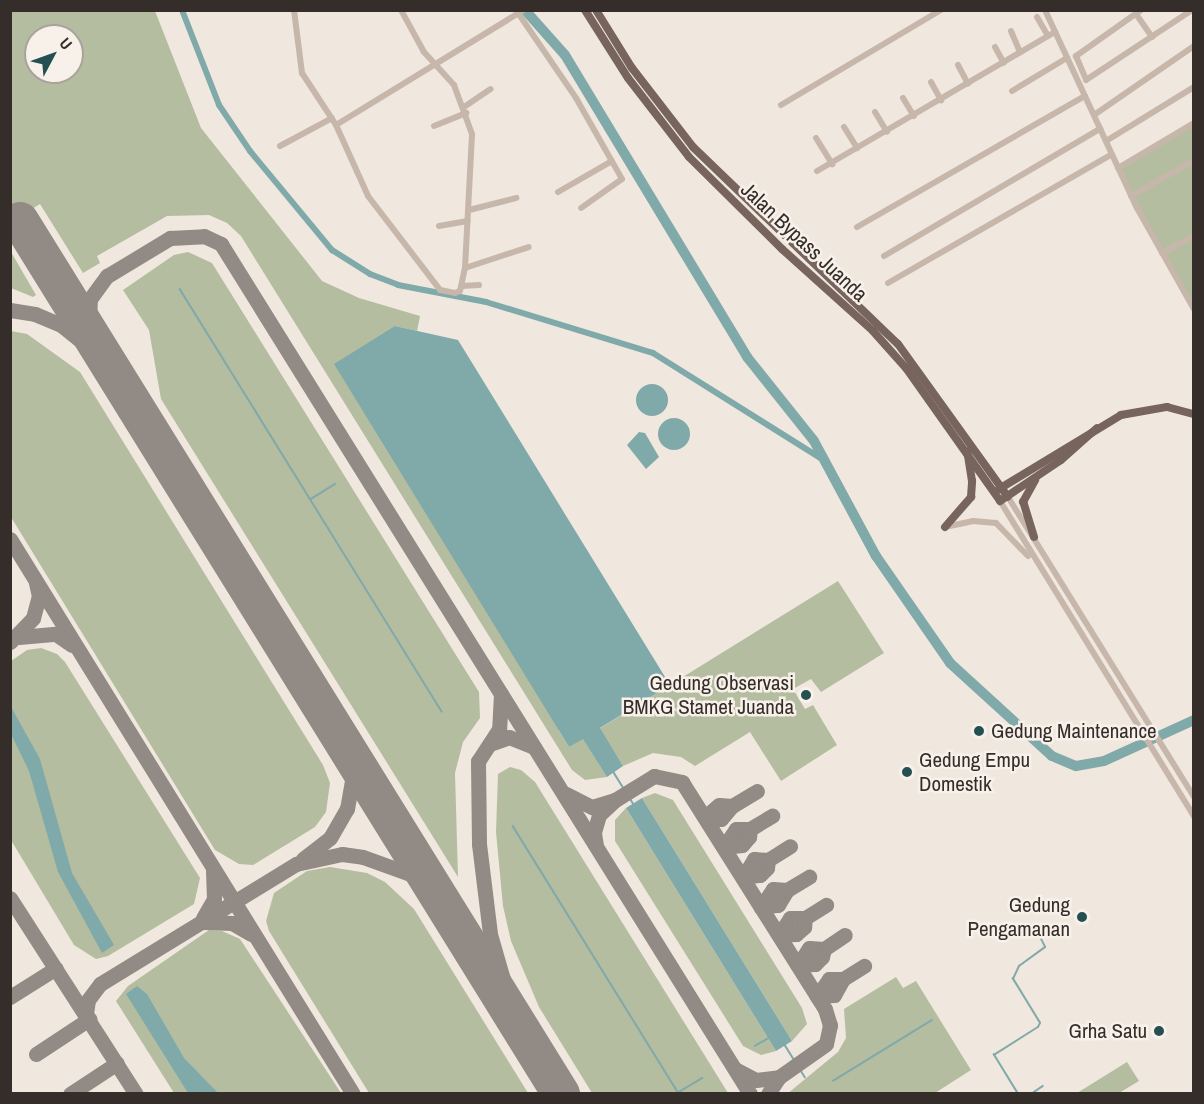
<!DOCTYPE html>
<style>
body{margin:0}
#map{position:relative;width:1204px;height:1104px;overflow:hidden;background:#f0e7de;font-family:"Archivo Narrow",sans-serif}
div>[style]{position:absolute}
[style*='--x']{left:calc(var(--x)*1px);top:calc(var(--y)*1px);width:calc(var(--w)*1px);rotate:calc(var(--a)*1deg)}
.green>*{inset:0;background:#b4bda0}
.water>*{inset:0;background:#80a9aa}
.round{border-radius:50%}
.stream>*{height:1.5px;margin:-0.75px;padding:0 0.75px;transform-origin:0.75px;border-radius:0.75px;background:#80a9aa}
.canal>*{height:6px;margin:-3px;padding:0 3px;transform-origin:3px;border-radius:3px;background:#80a9aa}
.river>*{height:10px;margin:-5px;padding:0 5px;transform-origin:5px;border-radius:5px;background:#80a9aa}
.taxiway>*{height:15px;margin:-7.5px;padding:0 7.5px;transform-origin:7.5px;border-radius:7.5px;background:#928a84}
.runway>*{height:38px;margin:-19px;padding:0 19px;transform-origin:19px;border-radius:19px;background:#928a84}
.minor>*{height:6px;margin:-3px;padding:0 3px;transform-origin:3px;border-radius:3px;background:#c7b7ab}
.major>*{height:8px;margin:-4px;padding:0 4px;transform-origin:4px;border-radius:4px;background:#76645d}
.dots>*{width:16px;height:16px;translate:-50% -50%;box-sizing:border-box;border:3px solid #f8f1ea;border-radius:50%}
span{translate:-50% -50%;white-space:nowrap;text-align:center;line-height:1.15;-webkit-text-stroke:5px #f8f1ea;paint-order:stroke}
.street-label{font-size:21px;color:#352d2a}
.poi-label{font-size:21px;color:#352d2a}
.right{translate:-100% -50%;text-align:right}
.left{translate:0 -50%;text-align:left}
.frame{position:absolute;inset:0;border:12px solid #352d2a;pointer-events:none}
.north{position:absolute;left:24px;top:24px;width:60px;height:60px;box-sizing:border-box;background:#f8f1ea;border:2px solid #aaa39d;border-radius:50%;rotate:49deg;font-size:16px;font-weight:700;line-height:24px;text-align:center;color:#352d2a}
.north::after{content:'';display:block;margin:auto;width:21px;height:27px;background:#245052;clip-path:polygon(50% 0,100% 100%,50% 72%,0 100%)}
</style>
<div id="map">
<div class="green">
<div style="clip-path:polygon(evenodd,11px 11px,155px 11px,201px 128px,322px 281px,359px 298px,420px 316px,417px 331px,395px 326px,559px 731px,569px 747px,583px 738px,607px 777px,585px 780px,572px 770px,241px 236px,227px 223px,209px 215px,167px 216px,97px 256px,100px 263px,83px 273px,40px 204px,11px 222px,11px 11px,36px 36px,72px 36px,72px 72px,36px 72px,36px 36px)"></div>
<div style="clip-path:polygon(1193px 124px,1193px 308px,1119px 168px)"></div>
<div style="clip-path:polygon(11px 252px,36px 295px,33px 297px,11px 288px)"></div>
<div style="clip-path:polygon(188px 252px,212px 263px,479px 692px,480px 718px,463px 742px,455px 773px,458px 877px,161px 399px,149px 330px,123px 290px,174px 255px)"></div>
<div style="clip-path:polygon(11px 331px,27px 334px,80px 372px,323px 765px,330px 783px,326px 812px,315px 827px,253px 865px,239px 864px,215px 850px,11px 517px)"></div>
<div style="clip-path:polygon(838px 581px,884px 653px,821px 692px,811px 679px,793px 689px,805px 709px,813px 705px,837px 745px,781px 781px,750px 732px,695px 766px,681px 757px,653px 753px,623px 766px,599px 729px)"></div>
<div style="clip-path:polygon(41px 648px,57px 654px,65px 662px,200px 878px,194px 904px,108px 956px,96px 959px,74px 945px,11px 840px,11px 661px,27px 650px)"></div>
<div style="clip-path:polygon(510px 767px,521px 770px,535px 782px,728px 1093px,592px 1093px,539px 1007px,511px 941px,503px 906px,496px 832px,498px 774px)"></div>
<div style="clip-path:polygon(655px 793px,673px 800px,802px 1008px,807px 1024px,792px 1041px,642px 798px)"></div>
<div style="clip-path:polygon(626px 808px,776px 1051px,761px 1055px,743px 1046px,615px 841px,615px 820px)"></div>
<div style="clip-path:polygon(330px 867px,367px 873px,385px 882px,414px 909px,528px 1093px,369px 1093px,269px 931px,266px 921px,274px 893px,307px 871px)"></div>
<div style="clip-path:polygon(209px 930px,222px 931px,240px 939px,341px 1093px,174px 1093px,116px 1001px,128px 986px)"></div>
<div style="clip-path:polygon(896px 977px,903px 988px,916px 981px,971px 1070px,935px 1093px,787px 1094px,838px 1052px,846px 1038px,844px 1009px)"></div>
<div style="clip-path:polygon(1127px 1062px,1139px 1081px,1119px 1093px,1077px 1093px)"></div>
</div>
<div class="water">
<div style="clip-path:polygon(395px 326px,458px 340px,670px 685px,600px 728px,623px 766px,607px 777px,583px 739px,569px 747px,334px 364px)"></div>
<div class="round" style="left:636px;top:384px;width:32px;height:32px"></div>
<div class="round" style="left:658px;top:418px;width:32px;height:32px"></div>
<div style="clip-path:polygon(639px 432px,645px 433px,659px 457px,646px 469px,627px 445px)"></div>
<div style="clip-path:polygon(10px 705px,40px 759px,72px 873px,114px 945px,102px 953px,58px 872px,29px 771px,11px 734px)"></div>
<div style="clip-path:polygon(642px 798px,792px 1041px,776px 1051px,626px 808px)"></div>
<div style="clip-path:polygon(137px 986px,147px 994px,184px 1058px,218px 1093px,188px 1093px,126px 994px)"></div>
</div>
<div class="stream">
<div style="--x:180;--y:289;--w:497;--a:58.2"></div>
<div style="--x:311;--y:499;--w:28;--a:-32"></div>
<div style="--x:613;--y:771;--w:40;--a:58"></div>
<div style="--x:513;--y:826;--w:315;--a:58.2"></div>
<div style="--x:785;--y:1045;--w:38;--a:58"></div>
<div style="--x:755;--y:1046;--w:16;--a:-30"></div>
<div style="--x:833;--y:1081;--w:116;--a:-31.6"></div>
<div style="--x:679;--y:1092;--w:27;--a:-31"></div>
<div style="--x:1018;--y:1094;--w:46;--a:-121.6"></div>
<div style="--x:994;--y:1055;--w:52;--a:-32.5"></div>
<div style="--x:1038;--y:1027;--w:4;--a:-63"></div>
<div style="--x:1040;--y:1023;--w:52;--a:-121.5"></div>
<div style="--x:1013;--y:979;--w:14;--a:-65"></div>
<div style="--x:1019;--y:966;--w:32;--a:-36"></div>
<div style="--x:1045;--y:947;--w:22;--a:-117"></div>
<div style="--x:1031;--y:1094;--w:14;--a:-34"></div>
</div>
<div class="canal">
<div style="--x:182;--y:10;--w:102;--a:68.7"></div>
<div style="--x:219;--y:105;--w:55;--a:56"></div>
<div style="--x:250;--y:151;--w:129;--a:50.4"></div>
<div style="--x:332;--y:250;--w:45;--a:32.3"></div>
<div style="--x:370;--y:274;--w:30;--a:21"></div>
<div style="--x:398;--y:285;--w:90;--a:10.9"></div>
<div style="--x:486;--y:302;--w:175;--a:17"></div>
<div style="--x:653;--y:353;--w:203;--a:32.1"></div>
</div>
<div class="river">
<div style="--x:525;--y:10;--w:60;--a:48.4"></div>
<div style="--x:565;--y:55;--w:353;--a:58.9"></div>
<div style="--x:747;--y:357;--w:107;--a:51.4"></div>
<div style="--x:814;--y:441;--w:131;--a:61.7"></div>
<div style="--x:876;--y:556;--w:130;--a:55.3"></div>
<div style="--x:950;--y:663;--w:138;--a:42.4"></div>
<div style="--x:1052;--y:756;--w:26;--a:23"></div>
<div style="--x:1076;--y:766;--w:28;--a:-10"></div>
<div style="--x:1104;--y:761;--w:99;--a:-24.5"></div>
</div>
<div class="taxiway">
<div style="--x:10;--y:310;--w:25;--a:9"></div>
<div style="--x:35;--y:314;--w:28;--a:23"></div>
<div style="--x:61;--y:325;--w:59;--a:38.8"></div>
<div style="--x:94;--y:342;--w:19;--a:-106"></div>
<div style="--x:89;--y:324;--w:25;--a:-88"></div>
<div style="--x:90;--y:299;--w:29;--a:-54"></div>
<div style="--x:107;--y:276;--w:74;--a:-31.1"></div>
<div style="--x:170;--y:238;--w:34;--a:-3"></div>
<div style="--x:204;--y:236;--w:19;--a:25"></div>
<div style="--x:221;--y:244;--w:1001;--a:58.1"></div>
<div style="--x:10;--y:539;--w:652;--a:58.28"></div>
<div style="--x:19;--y:637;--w:37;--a:-5"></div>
<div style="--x:56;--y:634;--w:19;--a:35"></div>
<div style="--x:10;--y:642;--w:33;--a:-46"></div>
<div style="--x:33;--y:618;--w:23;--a:-75"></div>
<div style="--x:39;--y:596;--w:13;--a:-103"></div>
<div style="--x:501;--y:694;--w:35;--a:93"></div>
<div style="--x:499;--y:729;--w:38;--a:123"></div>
<div style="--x:478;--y:761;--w:83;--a:89.3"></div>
<div style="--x:479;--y:844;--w:91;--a:83"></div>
<div style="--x:490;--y:934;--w:91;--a:74"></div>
<div style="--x:490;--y:744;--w:20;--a:-20"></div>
<div style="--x:509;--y:737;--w:27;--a:22"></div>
<div style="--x:566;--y:794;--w:29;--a:27"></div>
<div style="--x:592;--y:807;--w:24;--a:-17"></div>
<div style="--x:615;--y:800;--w:22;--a:137"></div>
<div style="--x:599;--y:815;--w:19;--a:106"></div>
<div style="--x:594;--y:833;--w:12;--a:81"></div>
<div style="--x:615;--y:800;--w:46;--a:-31.6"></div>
<div style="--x:654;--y:776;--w:29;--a:12"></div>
<div style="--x:682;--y:782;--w:268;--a:57.8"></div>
<div style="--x:825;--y:1009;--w:17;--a:73"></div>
<div style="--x:830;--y:1025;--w:19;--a:102"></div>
<div style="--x:826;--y:1044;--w:57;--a:144.9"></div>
<div style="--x:705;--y:817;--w:18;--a:-41"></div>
<div style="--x:719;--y:805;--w:13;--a:4"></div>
<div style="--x:706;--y:819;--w:15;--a:0"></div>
<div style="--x:721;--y:819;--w:17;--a:-50"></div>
<div style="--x:732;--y:806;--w:29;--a:-31"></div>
<div style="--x:750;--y:829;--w:14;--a:180"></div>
<div style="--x:736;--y:829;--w:22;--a:124"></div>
<div style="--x:724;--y:847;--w:18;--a:-6"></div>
<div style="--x:742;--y:845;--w:11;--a:-49"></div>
<div style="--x:749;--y:837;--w:8;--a:-83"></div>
<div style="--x:750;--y:829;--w:26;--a:-31"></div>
<div style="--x:303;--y:859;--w:34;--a:-38"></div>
<div style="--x:330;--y:838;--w:34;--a:-60"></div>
<div style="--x:347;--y:809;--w:29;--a:-80"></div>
<div style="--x:352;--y:780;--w:34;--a:-100"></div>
<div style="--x:768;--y:860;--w:14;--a:-176"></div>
<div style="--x:754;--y:859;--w:21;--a:121"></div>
<div style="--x:743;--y:877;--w:17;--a:-7"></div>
<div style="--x:760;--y:875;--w:10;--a:-45"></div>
<div style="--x:767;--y:868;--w:8;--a:-83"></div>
<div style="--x:768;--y:860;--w:26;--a:-32"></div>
<div style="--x:787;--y:890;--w:14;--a:-176"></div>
<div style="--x:773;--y:889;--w:22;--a:124"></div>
<div style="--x:761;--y:907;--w:17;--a:-7"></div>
<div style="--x:778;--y:905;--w:17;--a:-59"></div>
<div style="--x:787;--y:890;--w:26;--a:-31"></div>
<div style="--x:10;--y:898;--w:233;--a:57.3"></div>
<div style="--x:203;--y:918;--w:22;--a:-60"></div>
<div style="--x:214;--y:899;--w:28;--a:-92"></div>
<div style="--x:805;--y:918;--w:15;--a:180"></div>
<div style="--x:790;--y:918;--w:20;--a:123"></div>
<div style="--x:779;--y:935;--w:17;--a:-3"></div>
<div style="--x:796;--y:934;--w:11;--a:-41"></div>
<div style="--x:804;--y:927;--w:9;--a:-84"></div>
<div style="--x:805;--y:918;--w:25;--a:-32"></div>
<div style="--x:204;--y:922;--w:28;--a:2"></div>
<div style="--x:232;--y:923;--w:22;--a:30"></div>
<div style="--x:824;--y:949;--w:15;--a:-176"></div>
<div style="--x:809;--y:948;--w:20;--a:123"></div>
<div style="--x:798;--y:965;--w:17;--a:-3"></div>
<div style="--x:815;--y:964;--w:10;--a:-45"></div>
<div style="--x:822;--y:957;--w:8;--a:-76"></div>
<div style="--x:824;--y:949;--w:25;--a:-34"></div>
<div style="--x:843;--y:979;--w:14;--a:180"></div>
<div style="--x:829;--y:979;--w:21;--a:125"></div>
<div style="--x:817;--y:996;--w:17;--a:-3"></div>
<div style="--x:834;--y:995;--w:18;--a:-61"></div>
<div style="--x:843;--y:979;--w:25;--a:-32"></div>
<div style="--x:10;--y:997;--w:54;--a:-32.2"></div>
<div style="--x:86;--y:1014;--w:14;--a:-82"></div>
<div style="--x:88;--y:1000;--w:20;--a:-53"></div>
<div style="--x:100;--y:984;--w:230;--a:-31.5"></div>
<div style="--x:296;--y:864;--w:47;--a:-12.3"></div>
<div style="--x:342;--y:854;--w:21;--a:8"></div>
<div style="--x:363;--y:857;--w:53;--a:19.8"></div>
<div style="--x:413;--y:875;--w:29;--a:38"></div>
<div style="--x:36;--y:1054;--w:64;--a:-33.4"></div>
<div style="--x:737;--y:1070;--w:21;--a:28"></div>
<div style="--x:756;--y:1080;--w:23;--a:-7"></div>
<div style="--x:779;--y:1077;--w:20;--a:123"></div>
<div style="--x:70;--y:1094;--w:56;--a:-33.4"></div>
</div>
<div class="runway">
<div style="--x:20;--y:221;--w:1027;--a:58.21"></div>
</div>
<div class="minor">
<div style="--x:294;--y:10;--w:64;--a:82.8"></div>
<div style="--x:302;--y:73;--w:62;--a:56.8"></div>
<div style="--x:336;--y:125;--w:78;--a:65.7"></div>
<div style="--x:368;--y:196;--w:118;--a:52.5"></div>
<div style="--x:440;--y:290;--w:15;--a:11"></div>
<div style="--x:455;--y:293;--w:5;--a:-22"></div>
<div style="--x:460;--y:291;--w:24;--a:-78"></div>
<div style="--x:465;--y:268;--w:134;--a:-87"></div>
<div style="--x:472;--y:134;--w:52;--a:-110.2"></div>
<div style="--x:454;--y:85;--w:45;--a:-132.3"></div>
<div style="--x:424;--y:52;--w:48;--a:-118.7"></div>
<div style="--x:516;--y:10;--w:107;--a:55.7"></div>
<div style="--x:576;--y:98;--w:93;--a:60.4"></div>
<div style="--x:622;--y:179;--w:50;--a:144.7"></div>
<div style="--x:1045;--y:10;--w:218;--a:65.1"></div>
<div style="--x:1137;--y:208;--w:116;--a:60.6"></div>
<div style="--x:1141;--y:10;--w:80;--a:144.7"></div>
<div style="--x:1076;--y:56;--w:26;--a:67"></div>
<div style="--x:1086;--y:80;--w:127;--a:-33.4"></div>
<div style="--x:1136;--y:14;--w:28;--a:55"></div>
<div style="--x:1037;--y:17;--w:22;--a:60"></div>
<div style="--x:1011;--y:31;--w:23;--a:67"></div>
<div style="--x:995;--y:47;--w:18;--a:61"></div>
<div style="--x:958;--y:65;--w:21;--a:62"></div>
<div style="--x:931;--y:82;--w:21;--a:61"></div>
<div style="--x:1012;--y:91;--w:64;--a:-31"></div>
<div style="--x:903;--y:98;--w:21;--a:59"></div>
<div style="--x:781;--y:105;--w:186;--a:-30.7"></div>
<div style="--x:464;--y:107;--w:32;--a:-34"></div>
<div style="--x:875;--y:112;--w:23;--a:59"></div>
<div style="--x:1094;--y:115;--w:121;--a:-34.6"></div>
<div style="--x:336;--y:125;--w:220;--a:-31.5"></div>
<div style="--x:434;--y:126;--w:35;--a:-22"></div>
<div style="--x:844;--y:127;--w:25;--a:58"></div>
<div style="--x:816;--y:138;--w:31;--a:58"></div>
<div style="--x:1106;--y:141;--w:103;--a:-31.5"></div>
<div style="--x:280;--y:146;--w:59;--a:-28.3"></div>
<div style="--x:1118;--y:168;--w:88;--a:-30.6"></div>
<div style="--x:817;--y:171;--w:276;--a:-30.3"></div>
<div style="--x:558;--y:192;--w:62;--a:-29.9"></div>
<div style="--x:1131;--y:196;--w:72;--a:-29.1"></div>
<div style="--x:469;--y:210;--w:49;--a:-14.3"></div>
<div style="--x:439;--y:226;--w:29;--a:-10"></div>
<div style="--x:857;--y:227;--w:263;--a:-29.9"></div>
<div style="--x:1162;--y:253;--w:36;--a:-28"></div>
<div style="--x:884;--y:256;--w:251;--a:-30.5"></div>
<div style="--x:465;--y:268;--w:67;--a:-18.2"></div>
<div style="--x:888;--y:283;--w:258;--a:-29.9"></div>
<div style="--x:462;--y:286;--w:17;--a:-3"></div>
<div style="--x:1008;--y:497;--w:353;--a:58.2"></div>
<div style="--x:1000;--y:501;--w:370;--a:58.4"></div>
<div style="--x:945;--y:527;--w:29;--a:-12"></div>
<div style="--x:973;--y:521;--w:23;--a:5"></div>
<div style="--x:996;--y:523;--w:46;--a:45.9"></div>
</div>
<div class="major">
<div style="--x:585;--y:10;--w:80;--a:57.7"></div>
<div style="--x:628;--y:78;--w:100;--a:52.3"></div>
<div style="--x:689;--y:157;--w:131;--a:44.7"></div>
<div style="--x:782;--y:249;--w:122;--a:42"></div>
<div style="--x:873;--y:331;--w:50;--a:48.3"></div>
<div style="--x:906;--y:368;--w:163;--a:54.7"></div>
<div style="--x:1000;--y:501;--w:73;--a:-33.9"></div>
<div style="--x:1061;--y:460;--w:48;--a:-41.6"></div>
<div style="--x:596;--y:10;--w:68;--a:58.2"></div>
<div style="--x:632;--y:68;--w:100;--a:52.3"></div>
<div style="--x:693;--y:147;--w:284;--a:43.9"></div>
<div style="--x:898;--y:344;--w:188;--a:54.3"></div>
<div style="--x:999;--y:489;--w:143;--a:-31.2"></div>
<div style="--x:1121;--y:415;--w:47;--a:-9.9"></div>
<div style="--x:1167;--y:407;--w:28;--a:15"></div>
<div style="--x:945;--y:527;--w:40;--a:-49"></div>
<div style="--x:971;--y:497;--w:16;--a:-86"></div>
<div style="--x:972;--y:481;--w:30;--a:-99"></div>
<div style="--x:1034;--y:537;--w:37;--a:-107"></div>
<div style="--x:1023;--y:502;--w:25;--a:-61"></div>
</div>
<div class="dots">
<div style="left:806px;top:695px;background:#245052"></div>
<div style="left:979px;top:731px;background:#245052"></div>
<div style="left:907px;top:772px;background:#245052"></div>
<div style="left:1082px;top:917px;background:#245052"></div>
<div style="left:1159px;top:1031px;background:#245052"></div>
</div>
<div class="street-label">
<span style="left:804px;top:242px;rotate:43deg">Jalan Bypass Juanda</span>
</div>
<div class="poi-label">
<span class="right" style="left:794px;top:695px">Gedung Observasi<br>BMKG Stamet Juanda</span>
<span class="left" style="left:991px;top:731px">Gedung Maintenance</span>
<span class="left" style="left:919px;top:772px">Gedung Empu<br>Domestik</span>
<span class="right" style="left:1070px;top:917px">Gedung<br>Pengamanan</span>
<span class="right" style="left:1147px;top:1031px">Grha Satu</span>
</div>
<div class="frame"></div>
<div class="north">U</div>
</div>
